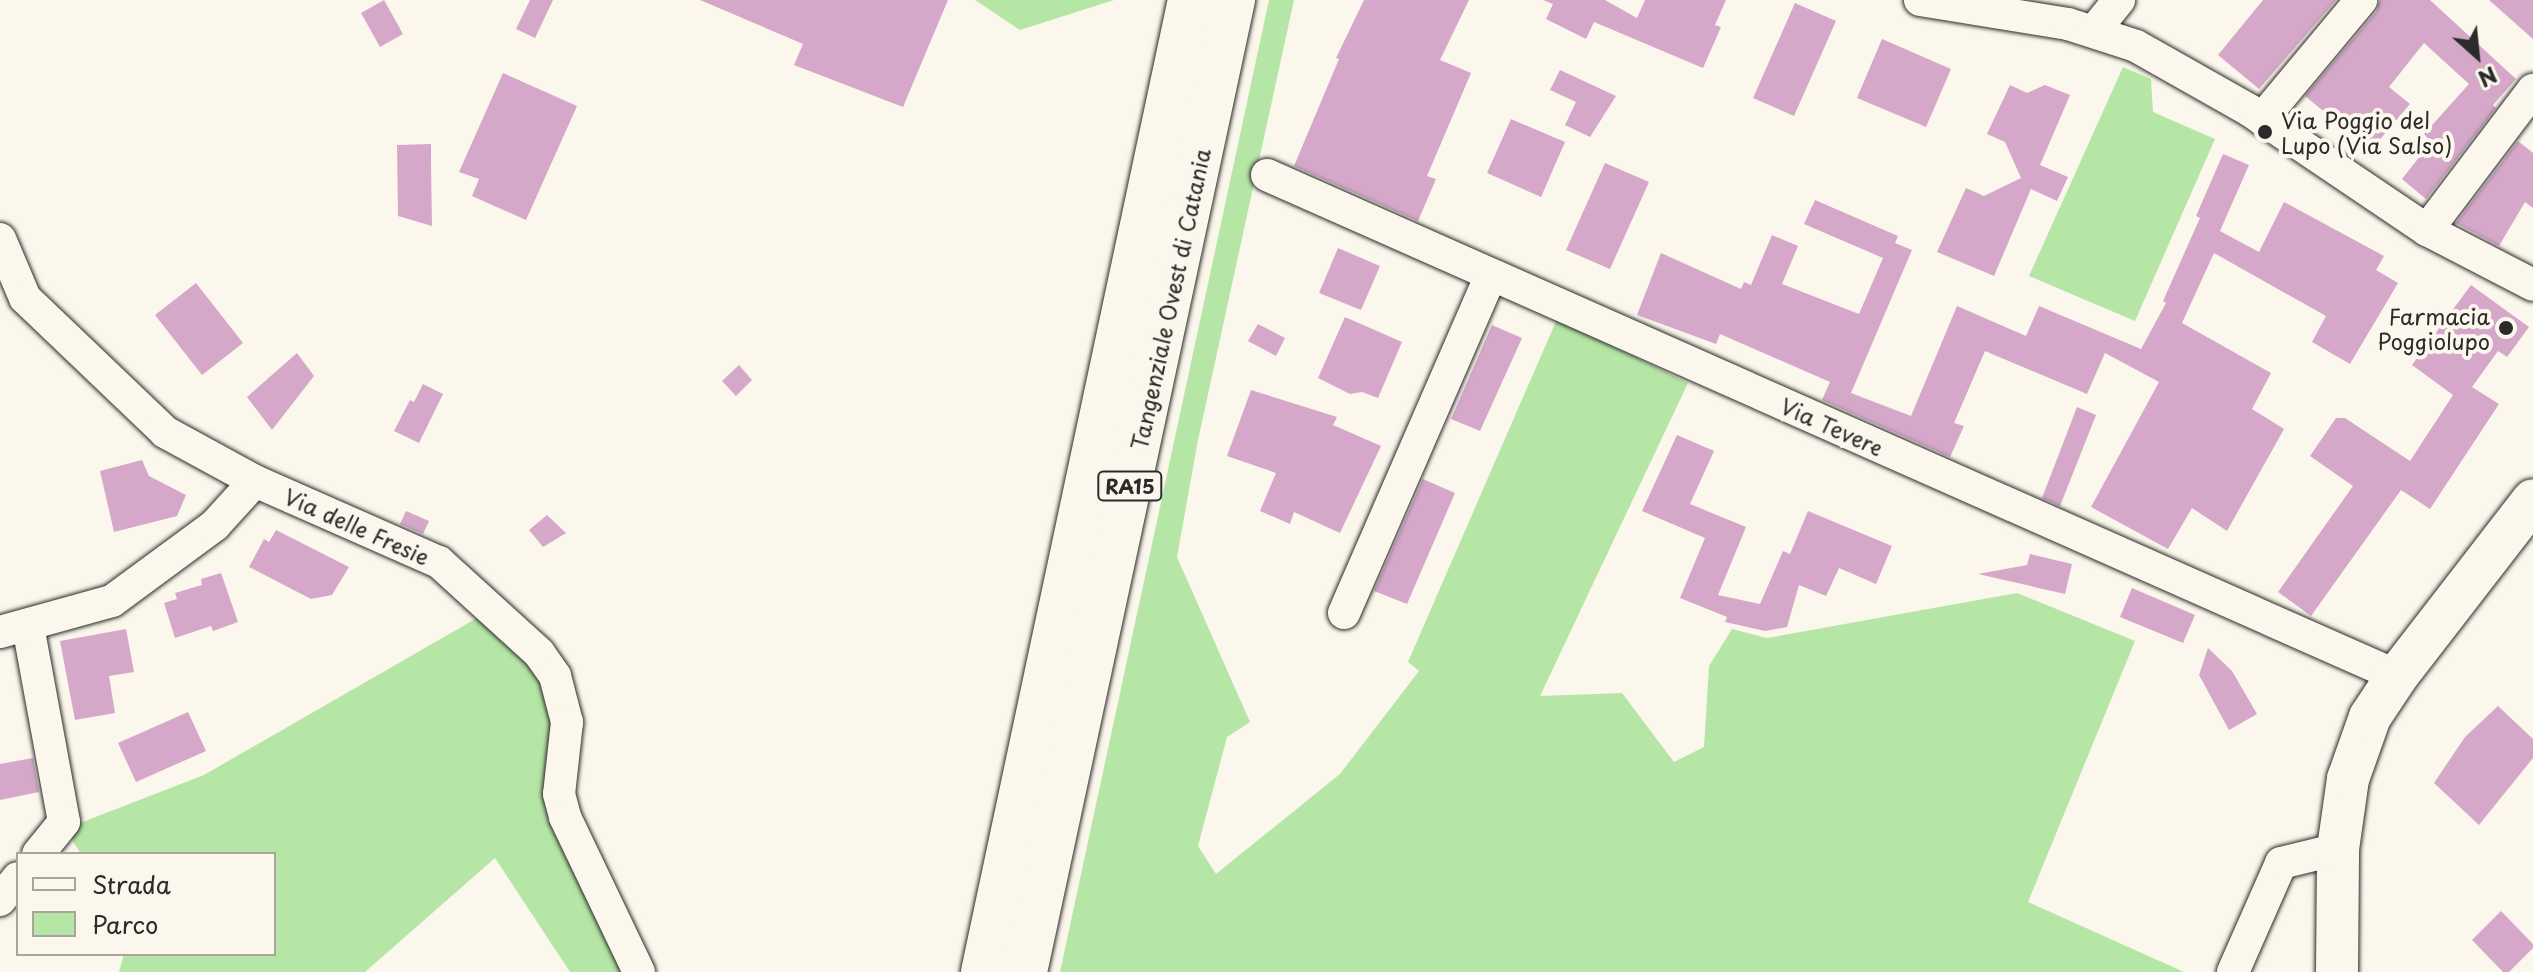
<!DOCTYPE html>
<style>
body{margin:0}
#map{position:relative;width:2533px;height:972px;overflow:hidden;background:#fbf7ec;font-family:"Playpen Sans",sans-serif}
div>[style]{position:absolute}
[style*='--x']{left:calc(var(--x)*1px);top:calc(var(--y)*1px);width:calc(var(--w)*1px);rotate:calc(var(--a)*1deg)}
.green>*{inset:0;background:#b5e6a5}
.building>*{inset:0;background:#d5a7c9}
.roads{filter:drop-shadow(0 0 2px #2b2b2b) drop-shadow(0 0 2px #2b2b2b)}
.minor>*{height:32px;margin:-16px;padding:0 16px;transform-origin:16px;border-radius:16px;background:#fbf7ec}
.major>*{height:42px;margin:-21px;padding:0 21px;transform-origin:21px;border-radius:21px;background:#fbf7ec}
.highway>*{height:44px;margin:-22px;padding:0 22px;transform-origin:22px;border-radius:22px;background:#fbf7ec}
.dots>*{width:22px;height:22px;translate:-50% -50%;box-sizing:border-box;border:4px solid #fbf7ec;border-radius:50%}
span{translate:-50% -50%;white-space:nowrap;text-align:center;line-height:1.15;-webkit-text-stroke:8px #fbf7ec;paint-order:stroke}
.shield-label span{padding:2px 6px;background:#fbf7ec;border:2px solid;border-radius:6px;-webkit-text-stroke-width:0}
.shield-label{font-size:20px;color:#2b2b2b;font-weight:700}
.poi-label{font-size:22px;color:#2b2b2b}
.left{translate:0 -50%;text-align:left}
.right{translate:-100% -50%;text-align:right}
.street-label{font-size:22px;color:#2b2b2b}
.legend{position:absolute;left:16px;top:852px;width:260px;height:104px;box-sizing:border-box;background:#fbf7ec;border:2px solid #a8a59f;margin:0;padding:10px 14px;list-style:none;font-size:24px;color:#2b2b2b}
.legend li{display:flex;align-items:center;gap:16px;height:40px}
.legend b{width:40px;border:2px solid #a8a59f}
.north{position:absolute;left:2437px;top:16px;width:80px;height:80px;-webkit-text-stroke:6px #fbf7ec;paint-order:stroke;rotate:153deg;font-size:22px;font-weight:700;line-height:32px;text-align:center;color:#2b2b2b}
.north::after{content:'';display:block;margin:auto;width:28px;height:36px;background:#2b2b2b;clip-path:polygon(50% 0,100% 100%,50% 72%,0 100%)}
</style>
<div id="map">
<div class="green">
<div style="clip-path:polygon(975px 0,1114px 0,1020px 30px)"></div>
<div style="clip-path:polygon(1269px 0,1294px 0,1198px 440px,1177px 557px,1250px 722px,1227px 737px,1198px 846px,1216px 874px,1340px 774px,1419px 671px,1408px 662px,1557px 319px,1688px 383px,1540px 696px,1622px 693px,1674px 762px,1704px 747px,1709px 666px,1732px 629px,1767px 638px,2017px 593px,2135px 641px,2028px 902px,2184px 972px,1060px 972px)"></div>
<div style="clip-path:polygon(2123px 67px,2151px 79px,2153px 112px,2215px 139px,2135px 321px,2029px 276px)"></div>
<div style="clip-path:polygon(484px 614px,547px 683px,552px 721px,624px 972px,570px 972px,495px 858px,365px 972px,119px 972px,124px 954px,274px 954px,274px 854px,81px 854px,70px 837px,80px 823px,204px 775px)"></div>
</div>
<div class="building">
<div style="clip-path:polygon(384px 0,403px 34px,380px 47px,361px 13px)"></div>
<div style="clip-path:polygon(530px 0,553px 0,535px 38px,516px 29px)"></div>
<div style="clip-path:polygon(700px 0,948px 0,903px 107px,794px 65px,803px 44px)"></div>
<div style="clip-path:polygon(1364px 0,1469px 0,1440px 60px,1471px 73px,1427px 176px,1436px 179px,1418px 221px,1294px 166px,1339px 59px,1336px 58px)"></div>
<div style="clip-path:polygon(1543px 0,1605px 0,1637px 18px,1645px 0,1726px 0,1715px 25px,1721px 27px,1703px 68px,1594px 22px,1586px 39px,1546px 19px,1553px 4px)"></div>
<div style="clip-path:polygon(2263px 0,2336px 0,2259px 89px,2218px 55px)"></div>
<div style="clip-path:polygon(2380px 0,2430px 0,2516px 79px,2493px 105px,2496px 108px,2426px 199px,2402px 179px,2431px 142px,2424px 134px,2469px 84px,2424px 43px,2389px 87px,2410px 104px,2371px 150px,2305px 96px,2376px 12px)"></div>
<div style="clip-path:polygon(2489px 0,2533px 0,2533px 39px)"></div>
<div style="clip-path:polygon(1795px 3px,1836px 21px,1794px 116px,1753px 98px)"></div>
<div style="clip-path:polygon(1882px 39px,1951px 69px,1926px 127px,1857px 98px)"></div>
<div style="clip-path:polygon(1560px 70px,1616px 96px,1590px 137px,1565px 125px,1576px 102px,1550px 90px)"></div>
<div style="clip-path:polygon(503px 73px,577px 106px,526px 220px,472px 196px,479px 179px,459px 172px)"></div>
<div style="clip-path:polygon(2010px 85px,2027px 93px,2045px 85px,2070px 95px,2040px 165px,2068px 177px,2057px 201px,2031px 189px,1994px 276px,1937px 252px,1966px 188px,1984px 196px,2021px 178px,2005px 142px,1987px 134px)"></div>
<div style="clip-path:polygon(1511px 119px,1565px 142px,1541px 197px,1487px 173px)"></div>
<div style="clip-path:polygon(2518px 141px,2533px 153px,2533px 208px,2525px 202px,2499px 246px,2456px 223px)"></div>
<div style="clip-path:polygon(431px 144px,431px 162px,432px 226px,398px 216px,397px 145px)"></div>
<div style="clip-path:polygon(2223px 154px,2249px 165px,2220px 231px,2259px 252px,2284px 202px,2384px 256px,2376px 270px,2398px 283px,2350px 364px,2312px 342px,2326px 316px,2214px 253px,2182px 323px,2271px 373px,2252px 409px,2284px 429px,2227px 531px,2192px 508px,2168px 549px,2091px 507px,2159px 382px,2105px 353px,2087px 394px,1985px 351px,1954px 423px,1964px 426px,1950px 457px,1822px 400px,1830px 382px,1720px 334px,1716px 344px,1637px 315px,1661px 253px,1741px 289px,1744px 282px,1751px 285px,1772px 235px,1798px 246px,1782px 284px,1859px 314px,1883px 258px,1804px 224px,1815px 200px,1898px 236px,1895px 243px,1912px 250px,1851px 393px,1911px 416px,1957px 306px,2026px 336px,2039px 306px,2141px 349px,2166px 303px,2163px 301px,2200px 218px,2196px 216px)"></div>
<div style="clip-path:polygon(1605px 163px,1649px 182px,1610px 269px,1566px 250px)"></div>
<div style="clip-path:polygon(1338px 248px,1380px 266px,1361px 310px,1319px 293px)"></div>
<div style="clip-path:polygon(196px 283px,243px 343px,202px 375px,155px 315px)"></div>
<div style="clip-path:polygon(2471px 285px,2529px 327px,2507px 357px,2498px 351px,2472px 387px,2499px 404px,2430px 509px,2401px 490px,2311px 616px,2278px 592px,2353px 486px,2310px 456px,2336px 418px,2345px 418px,2410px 461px,2453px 395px,2412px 365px)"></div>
<div style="clip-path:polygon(1345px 317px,1402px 342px,1378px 398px,1362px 392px,1350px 394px,1318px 378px)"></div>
<div style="clip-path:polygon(1258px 324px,1285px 338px,1276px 356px,1248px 341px)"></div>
<div style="clip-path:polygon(1492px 325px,1522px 338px,1480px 431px,1451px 419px)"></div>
<div style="clip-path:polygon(297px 353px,314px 376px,272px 430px,247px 397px)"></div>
<div style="clip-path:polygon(739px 365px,752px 380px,736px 396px,722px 381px)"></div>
<div style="clip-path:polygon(423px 384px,443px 394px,419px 443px,394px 431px,410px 400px,414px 402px)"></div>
<div style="clip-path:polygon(1251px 390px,1337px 417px,1333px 425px,1381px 446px,1340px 533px,1294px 512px,1290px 524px,1260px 511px,1276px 473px,1227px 456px)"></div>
<div style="clip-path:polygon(2077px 407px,2096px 415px,2060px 506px,2042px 498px)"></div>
<div style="clip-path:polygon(1677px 435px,1714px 451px,1690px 504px,1746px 527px,1718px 595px,1760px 604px,1783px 551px,1790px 554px,1808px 511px,1892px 546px,1876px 584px,1839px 568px,1826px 596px,1799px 585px,1787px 627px,1765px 631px,1725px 622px,1727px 617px,1680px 598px,1705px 538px,1642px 511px)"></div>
<div style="clip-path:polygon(142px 460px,149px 476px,186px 495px,177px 516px,114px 532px,100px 471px)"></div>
<div style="clip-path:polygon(1423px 479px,1455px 493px,1407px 604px,1374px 591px)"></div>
<div style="clip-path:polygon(406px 511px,429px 521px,423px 534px,400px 524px)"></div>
<div style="clip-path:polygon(547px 515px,566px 533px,543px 547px,529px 530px)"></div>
<div style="clip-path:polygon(276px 530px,349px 567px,332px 595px,311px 599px,249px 567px,264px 539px,269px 542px)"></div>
<div style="clip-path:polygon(2030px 554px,2072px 564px,2065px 594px,1978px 574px,2027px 565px)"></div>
<div style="clip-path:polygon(221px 573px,238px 622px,213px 631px,211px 626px,175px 638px,164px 603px,177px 599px,175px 593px,202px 585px,201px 579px)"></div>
<div style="clip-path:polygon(2132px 588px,2195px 615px,2183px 643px,2120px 617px)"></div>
<div style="clip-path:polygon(126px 629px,134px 672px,109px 676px,115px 713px,75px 720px,60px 641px)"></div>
<div style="clip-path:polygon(2208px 648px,2232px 671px,2257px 714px,2229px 730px,2199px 675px)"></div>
<div style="clip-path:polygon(2498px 706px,2533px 739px,2533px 758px,2479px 825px,2434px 783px,2465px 737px)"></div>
<div style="clip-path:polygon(188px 712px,206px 751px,136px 782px,118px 743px)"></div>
<div style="clip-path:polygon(33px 758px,39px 792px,0 800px,0 764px)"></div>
<div style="clip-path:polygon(2501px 911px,2533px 944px,2533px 948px,2509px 972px,2503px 972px,2472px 940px)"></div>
</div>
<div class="roads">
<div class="minor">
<div style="--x:1920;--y:0;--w:150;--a:9.2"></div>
<div style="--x:2068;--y:24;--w:71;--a:17.9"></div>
<div style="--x:2136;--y:46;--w:130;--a:29.5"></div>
<div style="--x:2249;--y:110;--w:215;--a:34"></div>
<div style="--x:2427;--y:230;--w:119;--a:27.4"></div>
<div style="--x:2094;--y:31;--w:40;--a:-51"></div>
<div style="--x:2262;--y:119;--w:155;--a:-50.2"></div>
<div style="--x:1267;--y:175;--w:1236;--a:23.91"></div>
<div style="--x:2427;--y:230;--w:176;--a:-52.9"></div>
<div style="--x:0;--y:239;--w:64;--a:67"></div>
<div style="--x:25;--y:298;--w:194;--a:43.7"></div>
<div style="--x:165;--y:432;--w:102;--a:28.6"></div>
<div style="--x:255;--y:481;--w:201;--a:23.8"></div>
<div style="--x:439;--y:562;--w:135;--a:42.3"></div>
<div style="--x:539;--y:653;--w:28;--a:55"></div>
<div style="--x:555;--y:676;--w:48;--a:75.4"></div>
<div style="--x:567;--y:722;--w:72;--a:96.3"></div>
<div style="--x:559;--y:794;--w:24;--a:75"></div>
<div style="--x:565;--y:817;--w:172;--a:64.5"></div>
<div style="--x:1344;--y:613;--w:369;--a:-66.5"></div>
<div style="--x:28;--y:626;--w:199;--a:79.6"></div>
<div style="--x:64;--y:822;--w:41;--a:129.1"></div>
<div style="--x:0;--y:632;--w:116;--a:-15.5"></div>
<div style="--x:112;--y:601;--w:128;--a:-36.4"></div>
<div style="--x:215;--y:525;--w:59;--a:-47.7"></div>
<div style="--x:0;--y:900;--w:28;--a:-51"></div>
<div style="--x:2233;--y:972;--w:119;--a:-66.2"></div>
<div style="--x:2281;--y:863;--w:59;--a:-13.8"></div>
</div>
<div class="major">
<div style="--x:2337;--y:972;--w:123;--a:-89.5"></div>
<div style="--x:2338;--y:849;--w:71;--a:-81.9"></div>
<div style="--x:2348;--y:779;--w:66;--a:-70.5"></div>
<div style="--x:2370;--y:717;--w:49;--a:-56.6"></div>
<div style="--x:2397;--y:676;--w:222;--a:-52.3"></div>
</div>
<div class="highway">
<div style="--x:983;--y:972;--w:994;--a:-77.98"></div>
<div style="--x:1025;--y:972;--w:994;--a:-77.92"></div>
</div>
</div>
<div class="dots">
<div style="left:2265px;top:132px;background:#2b2b2b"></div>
<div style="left:2506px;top:328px;background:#2b2b2b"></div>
</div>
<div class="shield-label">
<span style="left:1130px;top:486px">RA15</span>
</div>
<div class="poi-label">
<span class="left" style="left:2281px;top:132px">Via Poggio del<br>Lupo (Via Salso)</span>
<span class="right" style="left:2490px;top:328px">Farmacia<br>Poggiolupo</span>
</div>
<div class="street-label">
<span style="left:1170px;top:299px;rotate:-78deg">Tangenziale Ovest di Catania</span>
<span style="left:1832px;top:426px;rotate:24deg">Via Tevere</span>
<span style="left:357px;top:526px;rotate:24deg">Via delle Fresie</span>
</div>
<ul class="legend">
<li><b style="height:10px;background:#fbf7ec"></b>Strada</li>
<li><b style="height:22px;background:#b5e6a5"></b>Parco</li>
</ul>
<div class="north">N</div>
</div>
